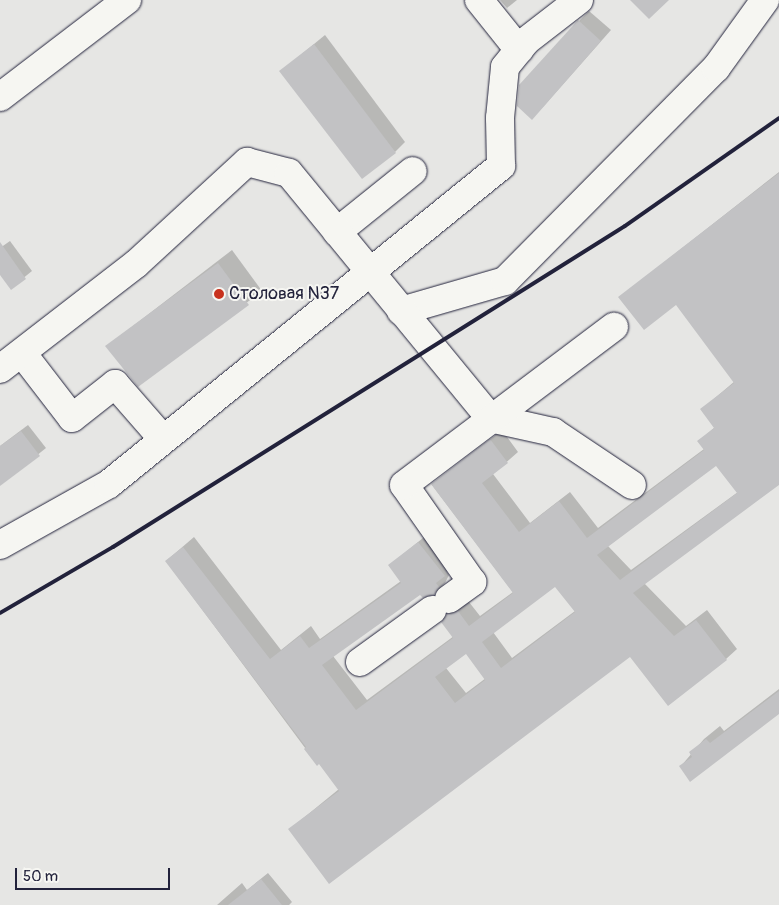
<!DOCTYPE html>
<meta charset="utf-8">
<style>
body{margin:0}
#map{position:relative;width:779px;height:905px;overflow:hidden;background:#f6f6f2;font-family:Pangolin,sans-serif}
div>[style]{position:absolute}
[style*='--x']{left:calc(var(--x)*1px);top:calc(var(--y)*1px);width:calc(var(--w)*1px);rotate:calc(var(--a)*1deg)}
.built>*{inset:0;background:#e6e6e4}
.shadow>*{inset:0;background:#0003}
.building>*{inset:0;background:#c2c2c4}
.roads{filter:drop-shadow(0 0 1px #22223b) drop-shadow(0 0 1px #22223b)}
.minor>*{height:28px;margin:-14px;padding:0 14px;transform-origin:14px;border-radius:14px;background:#f6f6f2}
.rail>*{height:4px;margin:-2px;padding:0 2px;transform-origin:2px;border-radius:2px;background:#22223b}
.dots>*{width:14px;height:14px;translate:-50% -50%;box-sizing:border-box;border:2px solid #f6f6f2;border-radius:50%}
span{translate:-50% -50%;white-space:nowrap;text-align:center;line-height:1.15;-webkit-text-stroke:4px #f6f6f2;paint-order:stroke}
.poi-label{font-size:18px;color:#22223b}
.left{translate:0 -50%;text-align:left}
.scale{position:absolute;left:15px;top:868px;width:155px;height:22px;box-sizing:border-box;border:2px solid #22223b;border-top:0;padding-left:6px;font-size:15px;line-height:18px;white-space:nowrap;color:#22223b;-webkit-text-stroke:4px #f6f6f2;paint-order:stroke}
</style>
<div id="map">
<div class="built">
<div style="clip-path:polygon(0 0,779px 0,779px 905px,0 905px)"></div>
</div>
<div class="shadow">
<div style="clip-path:polygon(500px 0,517px 0,507px 8px)"></div>
<div style="clip-path:polygon(589px 11px,611px 30px,542px 108px,579px 21px)"></div>
<div style="clip-path:polygon(325px 35px,405px 142px,395px 152px,281px 71px)"></div>
<div style="clip-path:polygon(evenodd,779px 172px,779px 484px,644px 583px,686px 626px,707px 610px,737px 649px,726px 659px,630px 655px,290px 829px,339px 789px,319px 763px,317px 764px,166px 561px,194px 537px,281px 650px,311px 626px,320px 639px,401px 581px,390px 565px,429px 533px,454px 565px,447px 572px,449px 575px,445px 583px,434px 594px,421px 593px,333px 656px,367px 700px,454px 636px,448px 615px,459px 604px,469px 602px,480px 616px,513px 592px,432px 485px,502px 430px,518px 452px,493px 474px,530px 523px,570px 492px,598px 528px,704px 449px,699px 441px,715px 427px,702px 409px,735px 381px,677px 303px,620px 297px,779px 172px,716px 464px,738px 492px,631px 570px,608px 546px,716px 464px,779px 172px,555px 585px,575px 611px,512px 658px,493px 632px,555px 585px,779px 172px,466px 652px,486px 678px,466px 693px,446px 668px,466px 652px)"></div>
<div style="clip-path:polygon(10px 241px,32px 271px,11px 288px,0 273px,0 248px)"></div>
<div style="clip-path:polygon(232px 250px,262px 291px,139px 385px,107px 346px)"></div>
<div style="clip-path:polygon(28px 425px,46px 448px,0 485px,0 446px)"></div>
<div style="clip-path:polygon(779px 689px,779px 713px,681px 766px,704px 739px,720px 726px,724px 731px)"></div>
<div style="clip-path:polygon(268px 873px,292px 902px,289px 905px,217px 905px,242px 883px,247px 890px)"></div>
</div>
<div class="building">
<div style="clip-path:polygon(630px 0,669px 0,649px 19px)"></div>
<div style="clip-path:polygon(578px 20px,601px 41px,532px 120px,517px 106px,519px 85px)"></div>
<div style="clip-path:polygon(314px 44px,396px 153px,362px 179px,279px 71px)"></div>
<div style="clip-path:polygon(evenodd,779px 173px,779px 485px,633px 593px,674px 636px,696px 620px,727px 660px,668px 706px,630px 657px,329px 884px,288px 829px,339px 791px,319px 764px,317px 766px,304px 749px,306px 747px,165px 561px,183px 547px,270px 659px,300px 636px,309px 648px,401px 583px,388px 565px,418px 542px,445px 576px,436px 583px,439px 587px,434px 595px,423px 598px,420px 595px,322px 665px,356px 710px,453px 638px,441px 622px,447px 614px,458px 611px,469px 626px,513px 593px,431px 484px,490px 439px,508px 463px,482px 483px,519px 532px,559px 501px,587px 538px,704px 450px,697px 441px,714px 428px,700px 409px,734px 383px,676px 305px,644px 330px,618px 297px,779px 173px,716px 466px,737px 493px,620px 580px,597px 555px,716px 466px,779px 173px,555px 587px,575px 612px,501px 668px,482px 642px,555px 587px,779px 173px,466px 654px,485px 680px,455px 703px,435px 677px,466px 654px)"></div>
<div style="clip-path:polygon(0 242px,26px 279px,11px 290px,0 275px)"></div>
<div style="clip-path:polygon(218px 263px,249px 305px,138px 387px,105px 346px)"></div>
<div style="clip-path:polygon(21px 431px,40px 456px,0 486px,0 446px)"></div>
<div style="clip-path:polygon(779px 691px,779px 714px,690px 782px,679px 766px,692px 757px,689px 752px,706px 739px,710px 743px)"></div>
<div style="clip-path:polygon(261px 879px,282px 905px,228px 905px)"></div>
</div>
<div class="roads">
<div class="minor">
<div style="--x:479;--y:0;--w:64;--a:51.3"></div>
<div style="--x:0;--y:97;--w:160;--a:-37.4"></div>
<div style="--x:337;--y:232;--w:97;--a:-38.8"></div>
<div style="--x:401;--y:311;--w:108;--a:-16.1"></div>
<div style="--x:505;--y:281;--w:300;--a:-45.3"></div>
<div style="--x:716;--y:68;--w:84;--a:-54.2"></div>
<div style="--x:22;--y:353;--w:82;--a:52.4"></div>
<div style="--x:72;--y:418;--w:55;--a:-38.3"></div>
<div style="--x:115;--y:384;--w:73;--a:48.9"></div>
<div style="--x:0;--y:369;--w:172;--a:-37.7"></div>
<div style="--x:136;--y:264;--w:151;--a:-42.6"></div>
<div style="--x:247;--y:162;--w:43;--a:14.7"></div>
<div style="--x:289;--y:173;--w:317;--a:50.6"></div>
<div style="--x:490;--y:418;--w:65;--a:12.5"></div>
<div style="--x:553;--y:432;--w:95;--a:33.9"></div>
<div style="--x:0;--y:545;--w:125;--a:-29.2"></div>
<div style="--x:109;--y:484;--w:505;--a:-39.05"></div>
<div style="--x:501;--y:166;--w:48;--a:-91.2"></div>
<div style="--x:500;--y:118;--w:51;--a:-84.4"></div>
<div style="--x:505;--y:67;--w:33;--a:-51"></div>
<div style="--x:526;--y:41;--w:67;--a:-37.7"></div>
<div style="--x:449;--y:599;--w:29;--a:-36"></div>
<div style="--x:472;--y:582;--w:118;--a:-125"></div>
<div style="--x:404;--y:485;--w:263;--a:-37"></div>
<div style="--x:360;--y:662;--w:89;--a:-35.8"></div>
</div>
</div>
<div class="rail">
<div style="--x:0;--y:613;--w:131;--a:-30.3"></div>
<div style="--x:113;--y:547;--w:604;--a:-32.09"></div>
<div style="--x:625;--y:226;--w:188;--a:-35"></div>
</div>
<div class="dots">
<div style="left:219px;top:294px;background:#c8321e"></div>
</div>
<div class="poi-label">
<span class="left" style="left:229px;top:294px">Столовая N37</span>
</div>
<div class="scale">50 m</div>
</div>
